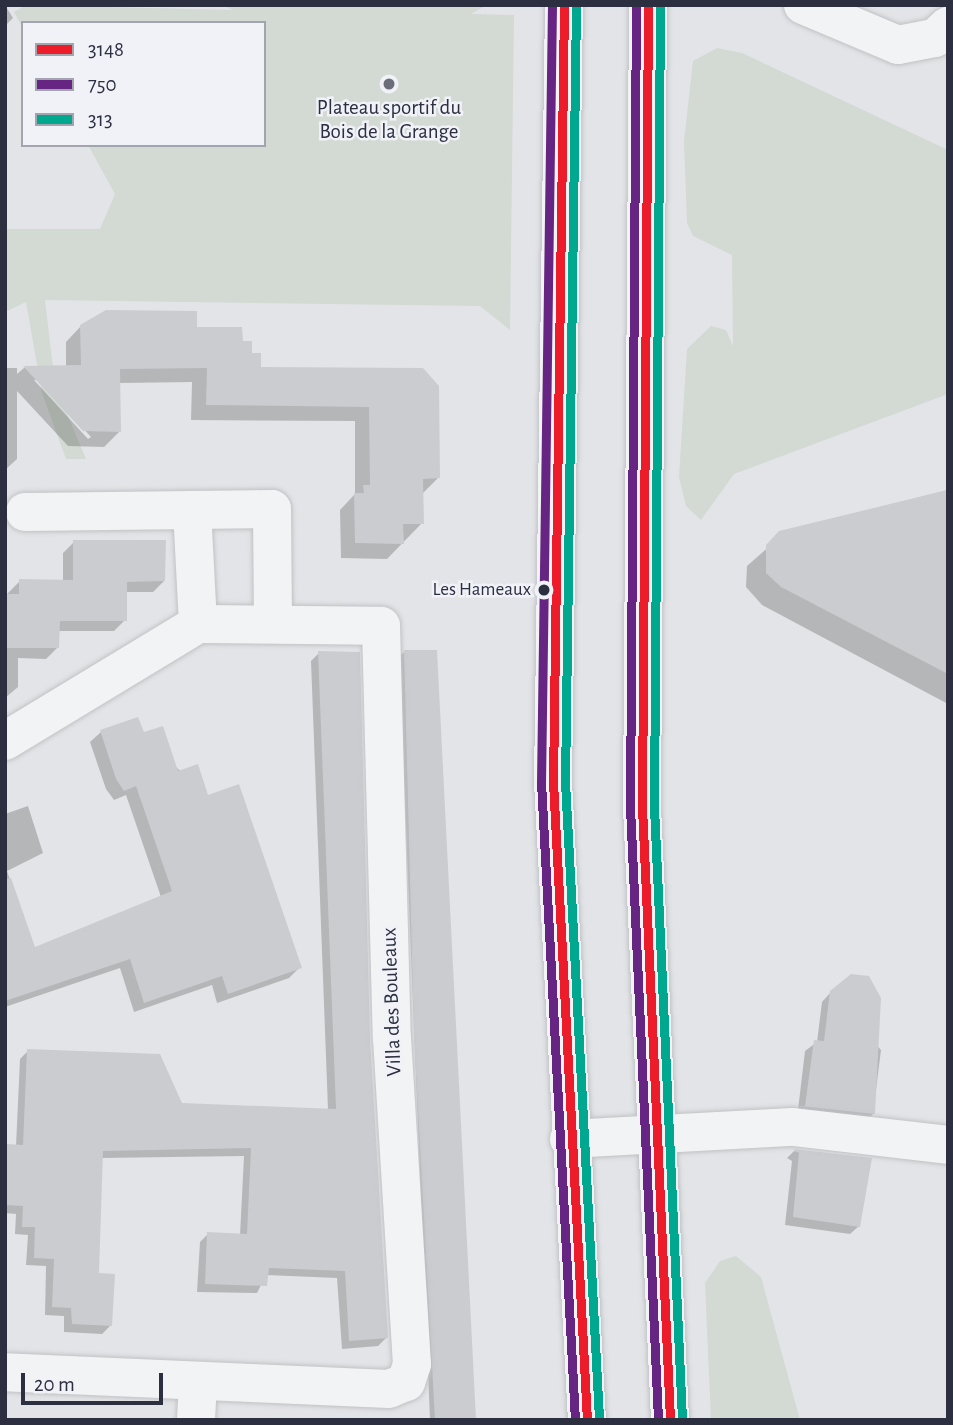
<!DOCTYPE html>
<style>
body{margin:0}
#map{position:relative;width:953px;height:1425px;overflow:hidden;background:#e3e4e7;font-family:"Alegreya Sans",sans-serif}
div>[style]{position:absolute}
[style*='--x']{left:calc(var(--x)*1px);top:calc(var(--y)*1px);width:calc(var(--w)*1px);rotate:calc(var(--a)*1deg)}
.green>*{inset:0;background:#d2dad3}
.shadow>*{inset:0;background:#0003}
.building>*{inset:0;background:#cbccd0}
.roads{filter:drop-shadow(0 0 2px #c1c2c5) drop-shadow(0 0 2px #c1c2c5)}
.minor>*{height:38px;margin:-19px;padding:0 19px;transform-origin:19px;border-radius:19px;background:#f2f3f5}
.bus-1>*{height:9px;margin:-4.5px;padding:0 4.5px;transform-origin:4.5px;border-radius:4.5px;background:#ed1c2a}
.bus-2>*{height:9px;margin:-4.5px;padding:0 4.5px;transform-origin:4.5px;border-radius:4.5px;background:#662483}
.bus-3>*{height:9px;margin:-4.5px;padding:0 4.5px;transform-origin:4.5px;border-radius:4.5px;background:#00a88f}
.dots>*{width:19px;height:19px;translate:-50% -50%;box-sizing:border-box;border:4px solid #f1f2f7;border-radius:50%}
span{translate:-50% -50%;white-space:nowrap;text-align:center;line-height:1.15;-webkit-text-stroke:5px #f1f2f7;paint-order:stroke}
.bus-label{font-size:19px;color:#2b2f40}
.right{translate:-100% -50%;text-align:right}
.poi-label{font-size:21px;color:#2b2f40}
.street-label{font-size:21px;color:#2b2f40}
.frame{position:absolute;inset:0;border:7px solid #2b2f40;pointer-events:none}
.legend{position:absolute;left:21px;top:21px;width:245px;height:126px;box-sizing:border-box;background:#f1f2f7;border:2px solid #a2a4ae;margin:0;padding:9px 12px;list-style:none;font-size:21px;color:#2b2f40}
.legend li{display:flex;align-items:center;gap:14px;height:35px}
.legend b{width:35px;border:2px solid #a2a4ae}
.scale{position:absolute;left:21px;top:1373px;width:142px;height:32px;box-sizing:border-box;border:4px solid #2b2f40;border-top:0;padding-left:9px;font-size:21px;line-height:24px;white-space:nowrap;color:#2b2f40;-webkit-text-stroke:5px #f1f2f7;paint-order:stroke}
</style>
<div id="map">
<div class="green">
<div style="clip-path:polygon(26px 5px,233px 10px,222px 5px,487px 5px,471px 14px,514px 15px,510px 330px,480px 306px,45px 300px,55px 385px,86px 459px,66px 459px,42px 393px,26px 302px,5px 312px,5px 229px,100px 229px,115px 194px,88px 145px,264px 145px,264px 23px,23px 28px,14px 12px)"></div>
<div style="clip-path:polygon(717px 48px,742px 53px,948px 150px,948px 394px,734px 474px,701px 520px,686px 506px,679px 477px,687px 349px,711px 326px,726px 330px,733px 346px,732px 255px,693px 236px,687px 223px,684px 141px,693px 61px)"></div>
<div style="clip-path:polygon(736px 1256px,761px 1277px,800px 1420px,711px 1420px,705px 1283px,720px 1261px)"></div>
</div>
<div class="shadow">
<div style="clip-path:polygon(5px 5px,13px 18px,5px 26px)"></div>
<div style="clip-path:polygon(evenodd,81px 326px,195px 329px,241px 342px,259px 369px,423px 370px,438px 478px,423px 493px,422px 523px,387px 559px,341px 558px,340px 510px,355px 494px,355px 421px,191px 420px,192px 382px,119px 383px,119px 432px,104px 447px,68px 446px,17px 391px,17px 459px,5px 470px,5px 368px,17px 368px,17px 374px,24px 368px,66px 367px,66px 342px,81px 326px,34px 380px,39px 380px,91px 437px,88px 439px,34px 380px)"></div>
<div style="clip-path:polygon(948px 490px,948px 704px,762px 605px,746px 587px,747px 566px,788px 530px)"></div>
<div style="clip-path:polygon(74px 542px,164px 581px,153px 592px,125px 592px,125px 620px,114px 631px,58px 631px,57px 648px,46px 659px,18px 658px,18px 687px,5px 698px,5px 596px,20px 581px,63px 582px,63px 553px)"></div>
<div style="clip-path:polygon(404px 652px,475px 1420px,430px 1420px,399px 657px)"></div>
<div style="clip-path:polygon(319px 653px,368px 1039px,387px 1337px,378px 1346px,342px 1349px,337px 1278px,266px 1275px,257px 1293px,197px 1292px,200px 1242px,208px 1234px,240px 1235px,244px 1156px,101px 1158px,97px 1275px,111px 1325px,102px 1334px,64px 1332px,64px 1316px,45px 1315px,46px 1266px,26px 1265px,28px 1235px,15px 1234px,16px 1214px,5px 1213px,5px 1148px,16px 1146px,20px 1059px,28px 1051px,181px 1104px,328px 1110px,311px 661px)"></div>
<div style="clip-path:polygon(101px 732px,143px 735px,207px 797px,300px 967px,289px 978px,217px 1003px,212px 985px,134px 1012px,120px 968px,5px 1007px,5px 814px,28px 806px,43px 853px,7px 871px,34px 949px,161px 897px,126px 795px,114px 800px,106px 789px,90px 742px)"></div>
<div style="clip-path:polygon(831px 992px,881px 1050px,873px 1114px,864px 1123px,798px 1110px,805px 1051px,817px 1042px,822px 1002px)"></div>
<div style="clip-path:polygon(794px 1151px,869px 1163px,859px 1226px,850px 1234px,785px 1225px,792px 1161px,787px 1158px)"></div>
</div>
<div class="building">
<div style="clip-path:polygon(106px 310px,197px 311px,197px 327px,242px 327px,243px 341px,252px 341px,252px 353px,261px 353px,261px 367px,423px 368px,439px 386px,440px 478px,423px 479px,424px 524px,403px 524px,404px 544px,355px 543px,354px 493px,364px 493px,363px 485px,370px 485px,369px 407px,206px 405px,207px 368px,120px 369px,121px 432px,83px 431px,23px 366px,81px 365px,80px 325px)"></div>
<div style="clip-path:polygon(948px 490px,948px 674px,781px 587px,766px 573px,766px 545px,779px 531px)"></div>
<div style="clip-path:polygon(73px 540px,166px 540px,165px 581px,127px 582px,127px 621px,60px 621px,59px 648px,5px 648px,5px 594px,19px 594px,19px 579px,73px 580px)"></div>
<div style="clip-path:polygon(404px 650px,437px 650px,476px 1420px,435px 1420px,414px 1037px)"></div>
<div style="clip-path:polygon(318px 651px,360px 652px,370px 1039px,388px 1338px,349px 1341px,345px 1271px,269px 1268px,267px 1286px,205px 1284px,207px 1232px,247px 1234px,251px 1148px,103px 1151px,99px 1273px,115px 1274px,112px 1326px,72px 1324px,71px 1308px,52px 1307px,54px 1259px,34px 1258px,35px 1227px,22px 1227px,23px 1206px,5px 1205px,7px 1144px,23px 1145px,27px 1049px,160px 1054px,182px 1103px,336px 1109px)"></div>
<div style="clip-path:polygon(138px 717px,144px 732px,163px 726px,178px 771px,198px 764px,208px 795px,239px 784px,302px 968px,228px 994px,222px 976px,144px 1003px,130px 959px,5px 1001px,5px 879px,11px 878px,35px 947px,172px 891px,136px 786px,124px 791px,116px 779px,100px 730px)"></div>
<div style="clip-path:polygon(851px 974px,869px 976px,881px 998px,875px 1114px,799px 1106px,805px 1106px,814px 1040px,824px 1041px,830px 991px)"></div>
<div style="clip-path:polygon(793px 1149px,872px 1158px,860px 1227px,793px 1217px,799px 1153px)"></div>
</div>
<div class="roads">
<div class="minor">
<div style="--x:564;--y:5;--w:777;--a:90.81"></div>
<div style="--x:553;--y:782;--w:639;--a:86.95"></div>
<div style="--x:648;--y:5;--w:802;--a:90.43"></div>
<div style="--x:642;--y:807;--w:614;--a:87.38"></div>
<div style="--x:803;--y:5;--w:103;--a:22.8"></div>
<div style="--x:898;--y:45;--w:38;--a:-11"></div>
<div style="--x:935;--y:38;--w:18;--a:-43"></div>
<div style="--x:25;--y:512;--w:167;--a:-0.7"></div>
<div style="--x:198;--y:624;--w:114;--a:-93"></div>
<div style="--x:192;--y:510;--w:80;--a:-0.7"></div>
<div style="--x:272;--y:509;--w:115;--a:89.5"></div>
<div style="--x:5;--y:741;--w:226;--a:-31.2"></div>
<div style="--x:198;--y:624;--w:183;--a:0.6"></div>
<div style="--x:381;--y:626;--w:412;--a:88.5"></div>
<div style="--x:392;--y:1038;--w:327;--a:86.5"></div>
<div style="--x:412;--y:1364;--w:19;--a:108"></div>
<div style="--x:406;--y:1382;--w:18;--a:158"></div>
<div style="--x:389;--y:1389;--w:384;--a:-177.5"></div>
<div style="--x:569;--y:1139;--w:224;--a:-3.1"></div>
<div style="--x:793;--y:1127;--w:156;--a:6.6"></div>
<div style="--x:196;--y:1420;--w:38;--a:-87"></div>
</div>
</div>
<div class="bus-1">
<div style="--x:564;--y:5;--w:777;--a:90.81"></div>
<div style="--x:553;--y:782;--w:639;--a:86.95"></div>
<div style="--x:648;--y:5;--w:802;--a:90.43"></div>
<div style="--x:642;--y:807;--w:614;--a:87.38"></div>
</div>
<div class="bus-2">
<div style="--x:552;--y:5;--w:777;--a:90.81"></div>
<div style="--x:541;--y:782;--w:639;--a:86.95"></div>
<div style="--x:636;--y:5;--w:802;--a:90.43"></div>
<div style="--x:630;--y:807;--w:614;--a:87.38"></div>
</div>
<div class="bus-3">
<div style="--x:576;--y:5;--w:777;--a:90.81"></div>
<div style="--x:565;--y:782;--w:638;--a:86.94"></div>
<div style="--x:660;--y:5;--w:802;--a:90.43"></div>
<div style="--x:654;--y:807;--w:613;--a:87.38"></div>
</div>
<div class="dots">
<div style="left:389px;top:84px;background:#6b6e7a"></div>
<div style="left:544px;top:590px;background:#2b2f40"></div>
</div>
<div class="bus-label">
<span class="right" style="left:531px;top:590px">Les Hameaux</span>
</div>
<div class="poi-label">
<span style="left:389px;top:120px">Plateau sportif du<br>Bois de la Grange</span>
</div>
<div class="street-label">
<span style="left:392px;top:1002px;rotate:-92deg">Villa des Bouleaux</span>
</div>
<div class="frame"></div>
<ul class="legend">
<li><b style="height:9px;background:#ed1c2a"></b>3148</li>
<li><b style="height:9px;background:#662483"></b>750</li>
<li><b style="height:9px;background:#00a88f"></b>313</li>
</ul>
<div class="scale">20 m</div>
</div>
